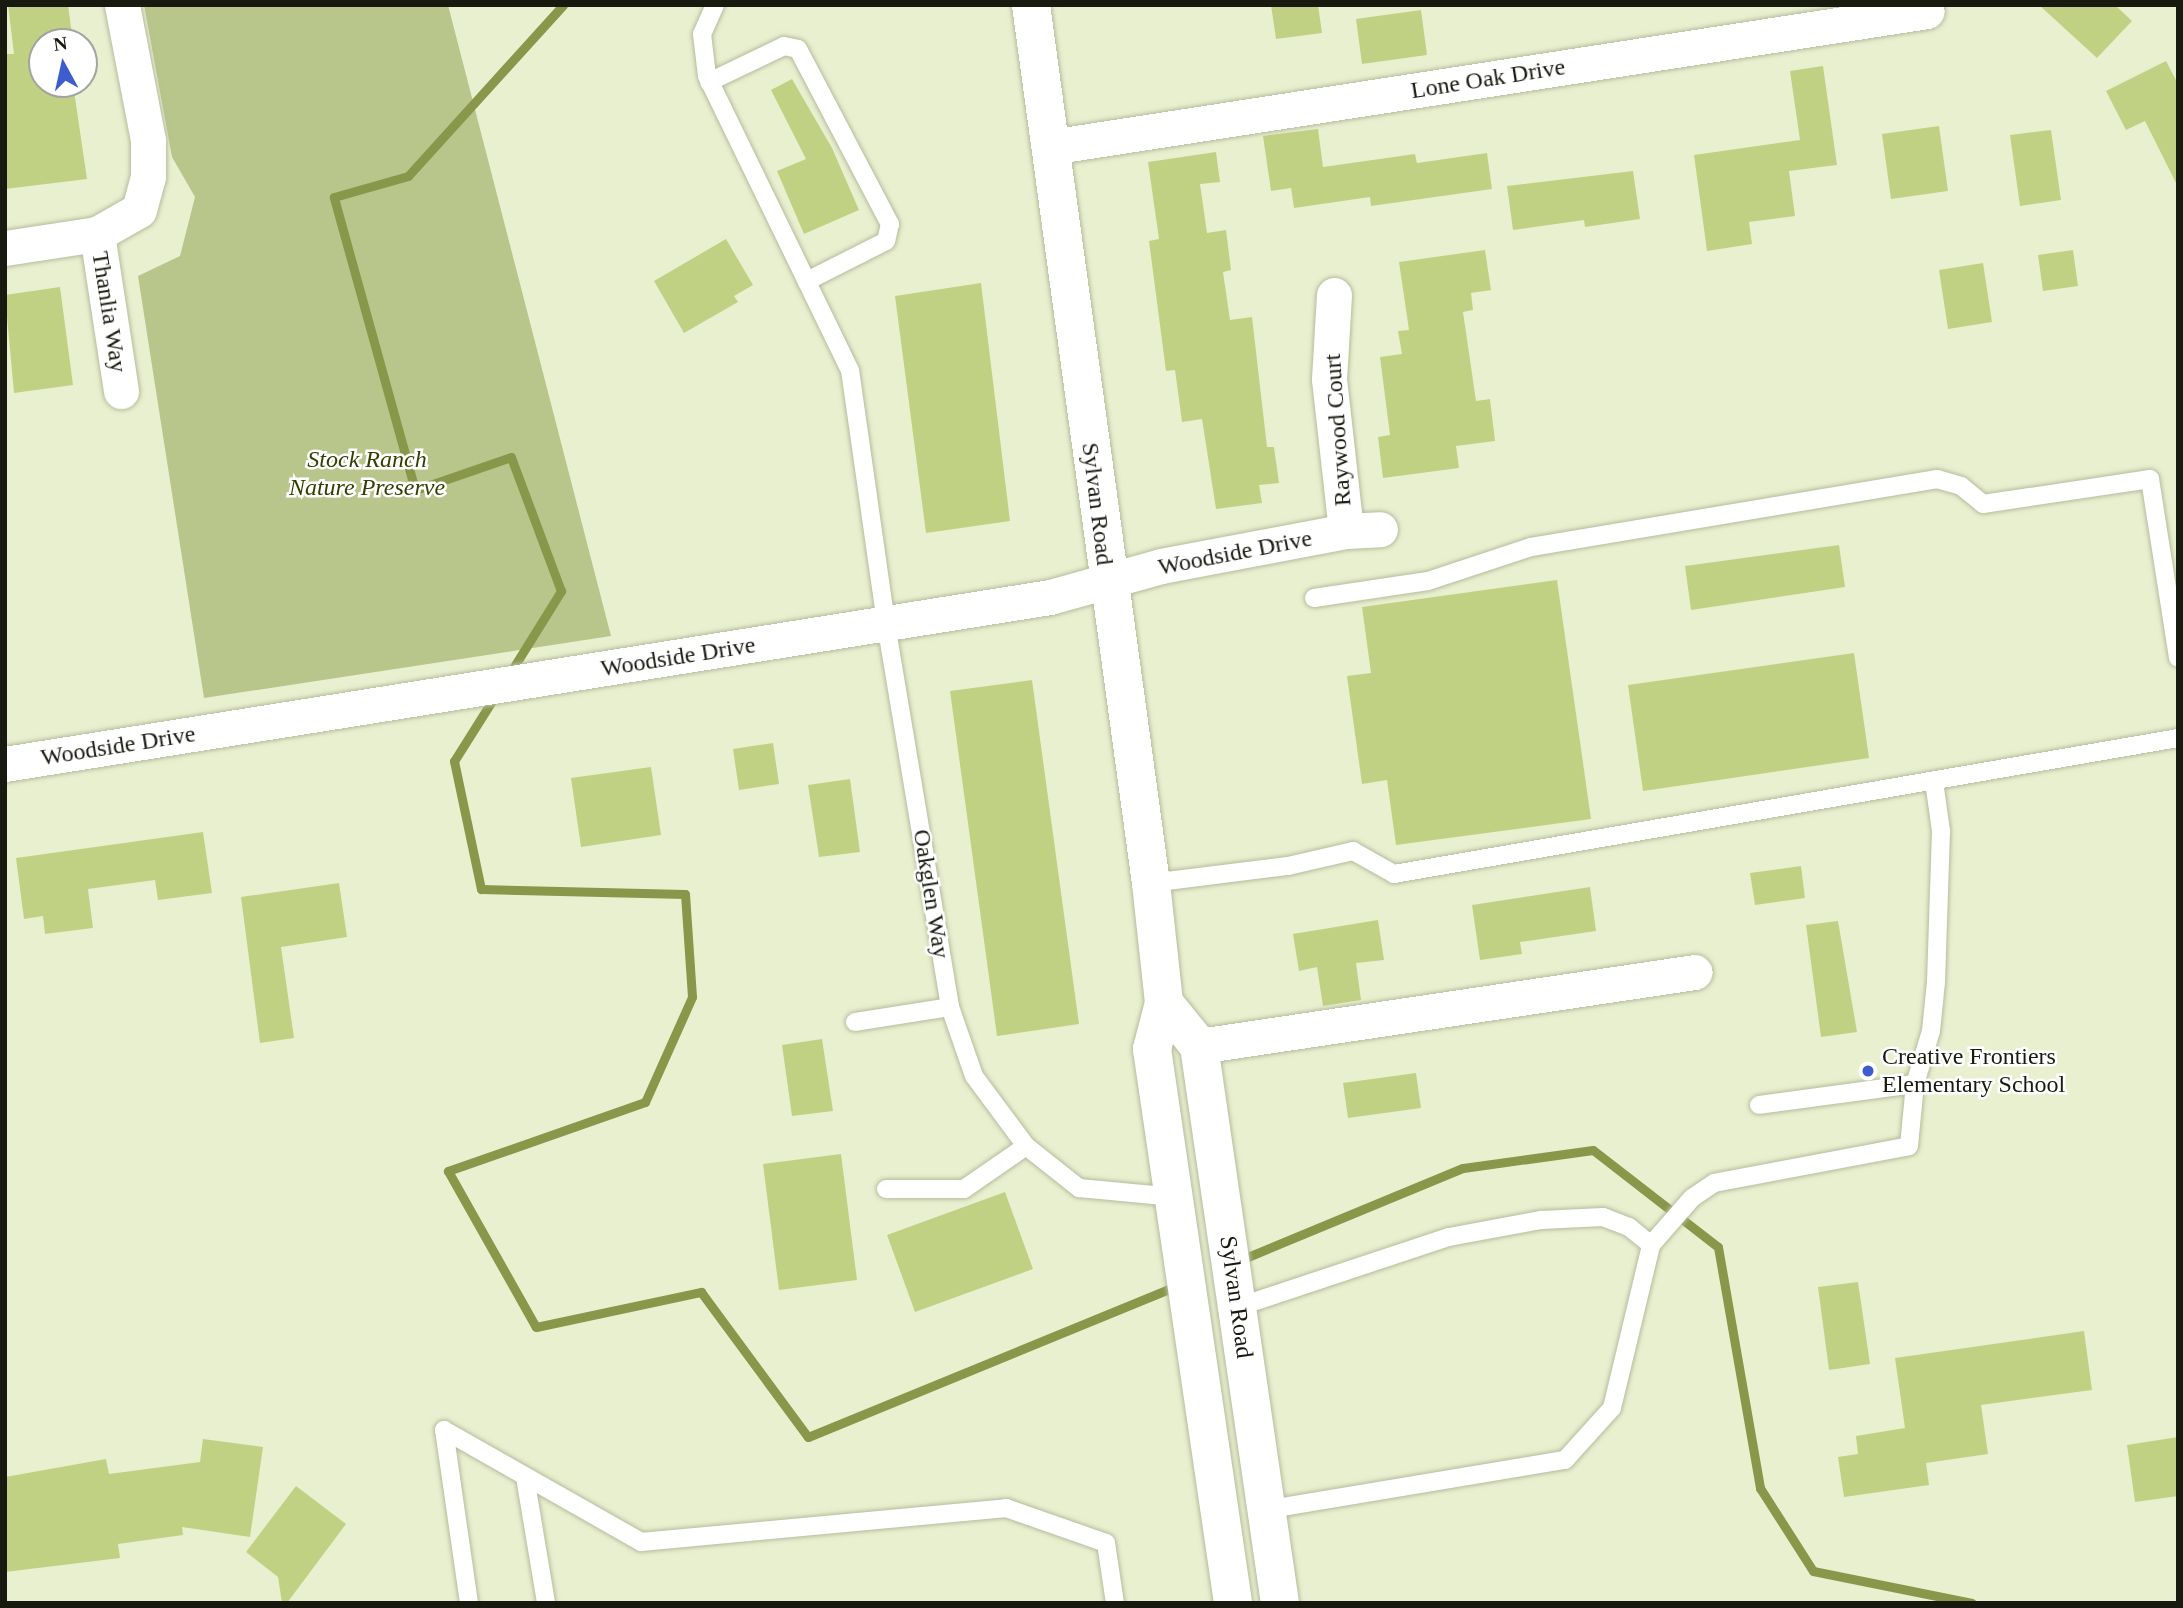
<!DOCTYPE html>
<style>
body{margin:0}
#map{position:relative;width:2183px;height:1608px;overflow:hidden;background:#e9f0d0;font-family:"Times New Roman",serif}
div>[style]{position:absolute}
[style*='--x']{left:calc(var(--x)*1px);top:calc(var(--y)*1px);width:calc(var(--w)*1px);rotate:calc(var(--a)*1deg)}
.green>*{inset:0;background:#b8c58b}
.stream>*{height:9px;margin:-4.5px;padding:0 4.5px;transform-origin:4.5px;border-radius:4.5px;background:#89974a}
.building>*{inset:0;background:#c1d183}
.roads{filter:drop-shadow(0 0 2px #b5bc9d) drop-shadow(0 0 2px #b5bc9d)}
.service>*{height:18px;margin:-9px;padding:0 9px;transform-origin:9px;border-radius:9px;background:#fff}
.minor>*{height:35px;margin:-17.5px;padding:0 17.5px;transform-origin:17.5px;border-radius:17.5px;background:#fff}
.secondary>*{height:38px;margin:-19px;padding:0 19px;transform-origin:19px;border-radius:19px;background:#fff}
.dots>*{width:19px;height:19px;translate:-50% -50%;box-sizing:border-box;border:4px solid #fff;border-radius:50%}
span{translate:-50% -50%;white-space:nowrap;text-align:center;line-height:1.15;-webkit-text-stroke:5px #fff;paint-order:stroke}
.street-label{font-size:24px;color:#181a0f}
.park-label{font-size:24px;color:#353e00;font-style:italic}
.poi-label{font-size:24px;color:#181a0f}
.left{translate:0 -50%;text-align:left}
.frame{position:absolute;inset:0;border:7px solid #181a0f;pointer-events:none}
.north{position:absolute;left:28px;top:28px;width:70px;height:70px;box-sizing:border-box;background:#fff;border:2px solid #a3a39f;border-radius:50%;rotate:352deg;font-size:19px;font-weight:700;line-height:28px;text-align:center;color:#181a0f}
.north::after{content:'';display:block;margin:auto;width:24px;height:32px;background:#3d5dcf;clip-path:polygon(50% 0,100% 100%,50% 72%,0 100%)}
</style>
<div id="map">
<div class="green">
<div style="clip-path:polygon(144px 5px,448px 5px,611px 636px,204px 698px,138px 276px,180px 256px,195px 197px,172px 157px)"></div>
</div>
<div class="stream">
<div style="--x:510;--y:673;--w:97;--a:-58.1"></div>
<div style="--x:561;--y:591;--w:143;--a:-110.5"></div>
<div style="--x:511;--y:457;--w:102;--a:161"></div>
<div style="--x:415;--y:490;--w:304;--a:-105.5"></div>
<div style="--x:334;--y:197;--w:77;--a:-15.8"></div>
<div style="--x:408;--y:176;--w:231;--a:-47.8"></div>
<div style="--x:495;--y:696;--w:77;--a:122.2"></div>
<div style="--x:454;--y:761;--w:131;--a:78.1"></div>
<div style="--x:481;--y:889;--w:204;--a:1.4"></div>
<div style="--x:685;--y:894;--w:103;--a:86.1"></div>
<div style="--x:692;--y:997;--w:115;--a:114.1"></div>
<div style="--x:645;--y:1102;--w:209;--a:160.7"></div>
<div style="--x:448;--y:1171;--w:179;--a:60.6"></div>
<div style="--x:536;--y:1327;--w:169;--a:-12"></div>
<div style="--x:701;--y:1292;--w:180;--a:53.6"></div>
<div style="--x:808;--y:1437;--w:398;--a:-22.3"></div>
<div style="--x:1238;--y:1261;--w:243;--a:-22.5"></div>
<div style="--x:1463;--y:1168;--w:131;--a:-7.9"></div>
<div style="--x:1593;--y:1150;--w:158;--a:37.8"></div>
<div style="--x:1718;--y:1247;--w:245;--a:80.1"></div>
<div style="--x:1760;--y:1488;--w:98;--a:57.4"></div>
<div style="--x:1813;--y:1571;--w:162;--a:11.4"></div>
</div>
<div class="building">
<div style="clip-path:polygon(8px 5px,68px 5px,73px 42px,42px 42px,42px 84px,73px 84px,87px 179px,5px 189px,5px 54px,14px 54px)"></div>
<div style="clip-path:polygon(1271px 5px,1318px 5px,1322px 33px,1276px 39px)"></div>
<div style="clip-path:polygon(2039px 5px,2115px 5px,2132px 21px,2097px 58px)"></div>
<div style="clip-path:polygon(1421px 10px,1427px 55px,1362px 64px,1356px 19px)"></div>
<div style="clip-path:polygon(2166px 61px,2178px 84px,2178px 187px,2145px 121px,2126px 130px,2106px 91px)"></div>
<div style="clip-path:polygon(1823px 66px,1837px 165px,1789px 171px,1795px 216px,1749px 222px,1752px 244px,1707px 251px,1694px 155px,1800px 140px,1790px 71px)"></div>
<div style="clip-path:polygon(792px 79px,832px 148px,859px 210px,804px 234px,777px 171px,806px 159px,771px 90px)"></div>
<div style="clip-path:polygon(1939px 126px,1948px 191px,1891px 199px,1882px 134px)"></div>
<div style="clip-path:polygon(1318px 129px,1323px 167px,1415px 154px,1417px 163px,1487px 153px,1492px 189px,1371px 206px,1370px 197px,1294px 208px,1291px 188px,1271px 191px,1263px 136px)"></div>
<div style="clip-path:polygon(2051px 130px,2061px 200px,2020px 206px,2010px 135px)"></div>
<div style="clip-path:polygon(1216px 152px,1220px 182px,1200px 184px,1207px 233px,1226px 230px,1231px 270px,1223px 272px,1230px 320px,1252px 317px,1267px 447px,1274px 447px,1279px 483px,1259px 485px,1262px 503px,1216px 509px,1202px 419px,1182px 422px,1175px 370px,1166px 371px,1149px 241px,1159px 239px,1148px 162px)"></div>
<div style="clip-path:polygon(1633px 171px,1640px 219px,1585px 227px,1584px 220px,1513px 230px,1507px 186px)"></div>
<div style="clip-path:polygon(726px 239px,753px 285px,734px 296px,738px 302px,684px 333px,654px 281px)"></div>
<div style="clip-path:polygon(1485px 250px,1491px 290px,1471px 293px,1473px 310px,1463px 312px,1476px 401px,1490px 399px,1495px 441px,1456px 446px,1459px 468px,1383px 478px,1378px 437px,1390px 435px,1380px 357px,1402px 354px,1398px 331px,1409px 330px,1399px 262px)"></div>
<div style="clip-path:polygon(2073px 250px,2078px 286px,2043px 291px,2038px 255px)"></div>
<div style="clip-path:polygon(1983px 263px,1992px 322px,1948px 329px,1939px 270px)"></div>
<div style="clip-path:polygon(981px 283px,1010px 521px,926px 533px,895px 296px)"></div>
<div style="clip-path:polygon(60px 287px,73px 385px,14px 393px,5px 295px)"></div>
<div style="clip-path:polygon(1839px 545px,1845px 587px,1691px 610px,1685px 566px)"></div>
<div style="clip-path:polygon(1557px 580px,1591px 819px,1396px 845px,1387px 780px,1362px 784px,1347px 676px,1371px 673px,1362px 607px)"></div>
<div style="clip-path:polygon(1854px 653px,1869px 758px,1643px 791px,1628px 685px)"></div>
<div style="clip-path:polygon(1032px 680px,1079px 1024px,997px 1036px,950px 691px)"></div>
<div style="clip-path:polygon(773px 743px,779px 784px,739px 790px,733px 749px)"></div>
<div style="clip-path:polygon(651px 767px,661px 835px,581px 847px,571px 778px)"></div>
<div style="clip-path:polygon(850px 779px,860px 852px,819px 857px,808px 785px)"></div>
<div style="clip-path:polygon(203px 832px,212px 893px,158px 900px,155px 880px,88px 889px,93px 928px,45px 934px,43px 916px,24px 919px,16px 858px)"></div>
<div style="clip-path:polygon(1801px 866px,1805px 898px,1755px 905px,1750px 873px)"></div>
<div style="clip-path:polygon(339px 883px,347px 937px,281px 947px,294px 1038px,260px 1043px,241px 897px)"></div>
<div style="clip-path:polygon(1590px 887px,1596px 931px,1520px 942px,1522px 954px,1480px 960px,1472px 905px)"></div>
<div style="clip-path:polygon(1378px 920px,1384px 960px,1356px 963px,1361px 1000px,1323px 1006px,1317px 967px,1299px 971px,1293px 934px)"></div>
<div style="clip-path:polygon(1838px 921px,1857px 1032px,1821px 1037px,1806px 925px)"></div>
<div style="clip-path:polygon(822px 1039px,833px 1111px,792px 1116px,782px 1045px)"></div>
<div style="clip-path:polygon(1416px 1073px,1421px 1108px,1348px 1118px,1343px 1083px)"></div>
<div style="clip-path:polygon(841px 1154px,857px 1280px,779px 1290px,763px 1164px)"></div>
<div style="clip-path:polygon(1005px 1192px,1033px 1269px,915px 1312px,887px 1235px)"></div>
<div style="clip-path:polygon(1858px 1282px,1870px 1364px,1829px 1370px,1818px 1287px)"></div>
<div style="clip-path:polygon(2084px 1331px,2092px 1390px,1981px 1405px,1988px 1454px,1926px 1463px,1929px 1485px,1844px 1497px,1838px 1457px,1858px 1454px,1856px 1436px,1905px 1428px,1895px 1358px)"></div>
<div style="clip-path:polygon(2178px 1437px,2178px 1496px,2135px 1502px,2127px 1445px)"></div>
<div style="clip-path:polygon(203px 1439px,263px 1447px,250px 1537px,182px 1527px,183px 1535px,118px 1544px,120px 1558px,5px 1572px,5px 1477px,106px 1459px,109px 1474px,200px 1462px)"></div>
<div style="clip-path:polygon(296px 1486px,346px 1524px,287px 1603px,282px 1603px,278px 1577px,246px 1552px)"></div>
</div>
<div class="roads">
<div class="service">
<div style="--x:715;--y:5;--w:32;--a:114"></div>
<div style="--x:702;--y:34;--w:42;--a:83.2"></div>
<div style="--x:707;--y:76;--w:327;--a:64.1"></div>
<div style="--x:850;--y:370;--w:257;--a:81.9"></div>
<div style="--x:886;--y:624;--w:388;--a:80.5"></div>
<div style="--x:950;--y:1007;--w:73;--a:70.8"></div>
<div style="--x:974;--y:1076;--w:87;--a:53.4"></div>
<div style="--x:1026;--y:1146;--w:68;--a:38.4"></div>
<div style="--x:1079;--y:1188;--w:96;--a:5.4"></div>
<div style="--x:709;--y:82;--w:83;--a:-25.6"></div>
<div style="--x:784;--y:46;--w:14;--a:12"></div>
<div style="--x:798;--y:49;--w:198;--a:62.3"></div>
<div style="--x:890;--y:224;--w:17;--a:103"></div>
<div style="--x:886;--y:241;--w:89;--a:153.1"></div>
<div style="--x:1314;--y:598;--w:115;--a:-8.5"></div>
<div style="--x:1428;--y:581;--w:108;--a:-18.3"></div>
<div style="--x:1531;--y:547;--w:412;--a:-9.5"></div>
<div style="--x:1937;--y:479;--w:25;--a:16"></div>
<div style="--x:1961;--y:486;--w:28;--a:39"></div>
<div style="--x:1983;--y:504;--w:169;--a:-8.5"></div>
<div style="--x:2150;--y:479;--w:181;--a:81.1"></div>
<div style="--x:1151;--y:883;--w:138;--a:-7.1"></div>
<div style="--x:1288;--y:866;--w:67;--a:-13"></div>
<div style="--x:1353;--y:851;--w:47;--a:29.3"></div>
<div style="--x:1394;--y:874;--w:796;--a:-9.84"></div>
<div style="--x:855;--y:1022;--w:96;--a:-9"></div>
<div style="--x:1759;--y:1105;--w:157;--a:-7.7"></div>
<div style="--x:886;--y:1189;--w:78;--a:0"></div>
<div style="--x:964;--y:1189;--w:75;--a:-34.7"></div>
<div style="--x:1238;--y:1307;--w:222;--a:-18.4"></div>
<div style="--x:1449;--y:1237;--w:94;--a:-10.5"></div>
<div style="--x:1541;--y:1220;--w:62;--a:-2.8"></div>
<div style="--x:1603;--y:1217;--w:28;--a:21"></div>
<div style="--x:1629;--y:1227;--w:28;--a:39"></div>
<div style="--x:525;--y:1477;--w:128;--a:80.5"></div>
<div style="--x:1265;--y:1510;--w:304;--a:-9.5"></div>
<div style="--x:1565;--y:1460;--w:70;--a:-47.9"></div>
<div style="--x:1612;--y:1408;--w:168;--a:-76.5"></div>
<div style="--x:1651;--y:1245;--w:62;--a:-48.9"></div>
<div style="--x:1692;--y:1198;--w:27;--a:-34"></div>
<div style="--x:1714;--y:1183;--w:198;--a:-10.7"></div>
<div style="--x:1909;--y:1146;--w:62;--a:-84.5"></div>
<div style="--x:1915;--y:1084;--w:55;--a:-73.2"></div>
<div style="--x:1931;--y:1031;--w:49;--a:-84.2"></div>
<div style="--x:1936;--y:982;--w:151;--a:-88.1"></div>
<div style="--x:1941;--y:831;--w:50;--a:-98"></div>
<div style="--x:469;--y:1603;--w:175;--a:-98.2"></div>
<div style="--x:444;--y:1430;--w:227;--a:29.6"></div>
<div style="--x:641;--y:1542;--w:367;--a:-5.3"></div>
<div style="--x:1006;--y:1508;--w:106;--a:19.3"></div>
<div style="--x:1106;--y:1543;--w:61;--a:81.5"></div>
</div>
<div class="minor">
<div style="--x:1050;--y:147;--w:887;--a:-8.81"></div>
<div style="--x:97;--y:234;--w:159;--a:81.3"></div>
<div style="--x:5;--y:248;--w:93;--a:-8.7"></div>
<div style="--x:97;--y:234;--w:48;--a:-29.7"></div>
<div style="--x:139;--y:210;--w:34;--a:-75"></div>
<div style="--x:148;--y:177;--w:37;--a:-90"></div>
<div style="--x:148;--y:140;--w:137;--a:-100.9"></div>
<div style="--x:1334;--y:295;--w:84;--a:93.4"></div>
<div style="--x:1329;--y:379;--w:153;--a:83.6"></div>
<div style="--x:5;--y:764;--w:1058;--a:-9.08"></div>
<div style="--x:1050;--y:597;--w:115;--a:-15.6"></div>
<div style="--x:1161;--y:566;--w:188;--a:-10.7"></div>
<div style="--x:1346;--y:531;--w:34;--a:-3"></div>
<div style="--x:1199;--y:1046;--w:501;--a:-8.49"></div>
</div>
<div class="secondary">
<div style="--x:1031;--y:5;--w:886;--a:82.22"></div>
<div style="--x:1151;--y:883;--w:121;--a:83.8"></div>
<div style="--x:1164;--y:1003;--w:48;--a:104.6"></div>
<div style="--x:1152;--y:1049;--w:560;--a:81.68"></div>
<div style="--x:1164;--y:1003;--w:55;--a:50.9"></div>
<div style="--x:1199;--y:1046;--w:563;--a:81.73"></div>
</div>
</div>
<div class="dots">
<div style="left:1868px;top:1071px;background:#3d5dcf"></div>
</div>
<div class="street-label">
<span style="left:1488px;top:79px;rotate:-9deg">Lone Oak Drive</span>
<span style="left:109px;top:312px;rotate:81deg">Thanlia Way</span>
<span style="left:1338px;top:430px;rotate:-94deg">Raywood Court</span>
<span style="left:1097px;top:504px;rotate:83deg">Sylvan Road</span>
<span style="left:1235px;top:553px;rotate:-11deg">Woodside Drive</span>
<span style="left:678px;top:657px;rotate:-9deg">Woodside Drive</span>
<span style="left:118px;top:746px;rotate:-9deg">Woodside Drive</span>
<span style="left:931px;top:894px;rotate:81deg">Oakglen Way</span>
<span style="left:1236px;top:1297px;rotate:82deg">Sylvan Road</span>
</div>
<div class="park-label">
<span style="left:367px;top:474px">Stock Ranch<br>Nature Preserve</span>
</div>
<div class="poi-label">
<span class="left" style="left:1882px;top:1071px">Creative Frontiers<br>Elementary School</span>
</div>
<div class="frame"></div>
<div class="north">N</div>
</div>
